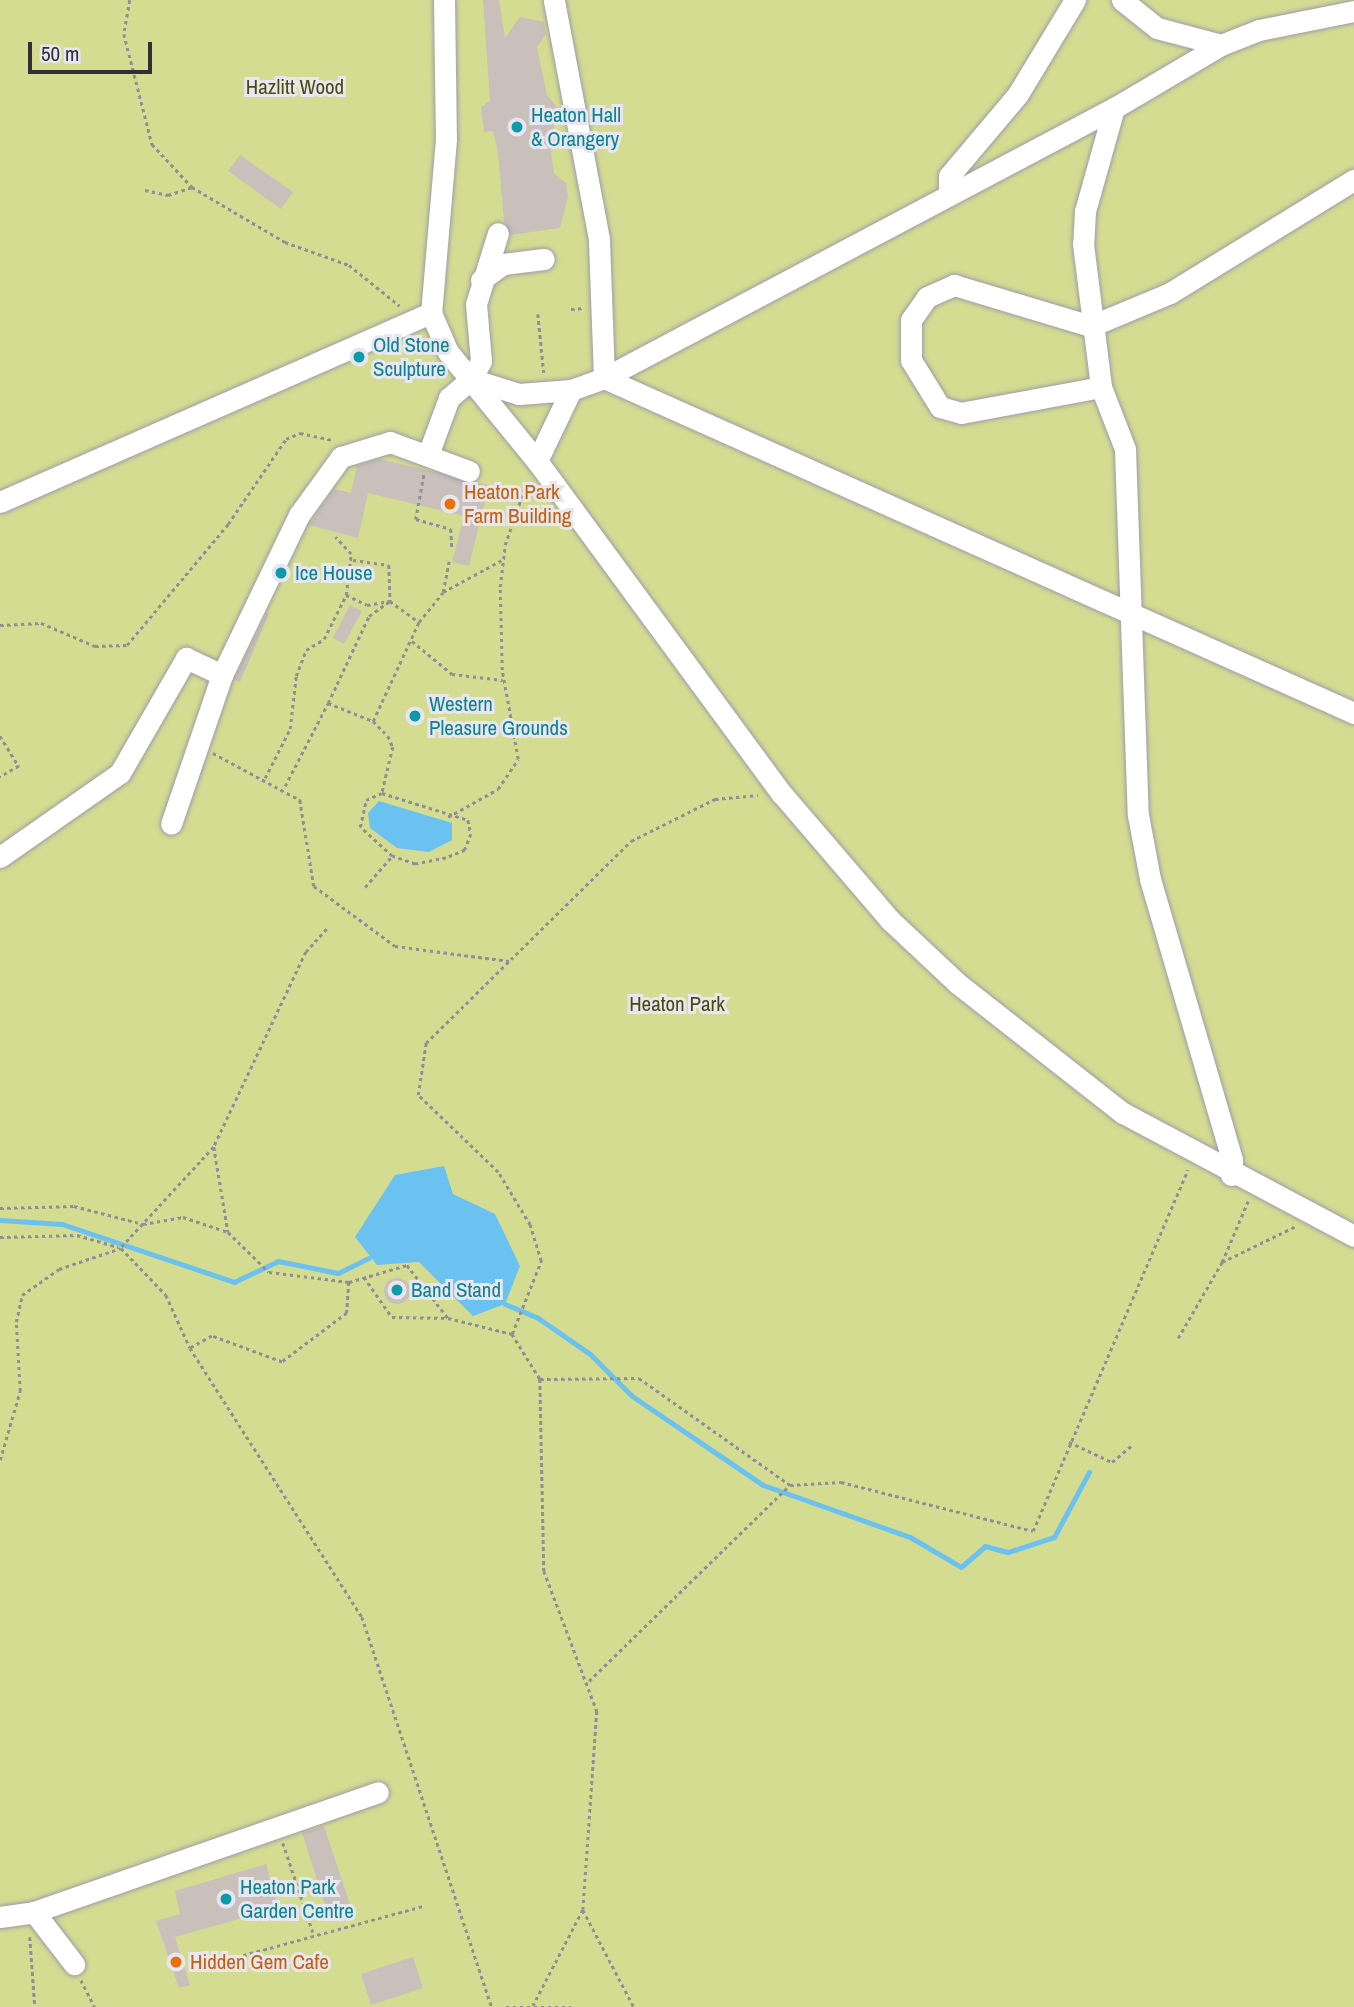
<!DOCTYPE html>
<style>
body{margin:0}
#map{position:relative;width:1354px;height:2007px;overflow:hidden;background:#e8e6f0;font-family:"Archivo Narrow",sans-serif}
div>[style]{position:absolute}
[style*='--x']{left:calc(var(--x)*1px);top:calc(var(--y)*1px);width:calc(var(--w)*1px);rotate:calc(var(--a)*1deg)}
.green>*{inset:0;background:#d4dc92}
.water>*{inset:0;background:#6bc1f0}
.stream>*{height:5px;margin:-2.5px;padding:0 2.5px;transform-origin:2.5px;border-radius:2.5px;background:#6bc1f0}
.building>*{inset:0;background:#c9bfbb}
.round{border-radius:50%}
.path>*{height:2.5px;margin-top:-1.25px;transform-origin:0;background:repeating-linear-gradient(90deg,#908f96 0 3.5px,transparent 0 7px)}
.roads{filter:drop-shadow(0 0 2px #9f9da6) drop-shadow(0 0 2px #9f9da6)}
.minor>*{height:21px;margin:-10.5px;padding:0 10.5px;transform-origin:10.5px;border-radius:10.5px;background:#fff}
.dots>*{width:19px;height:19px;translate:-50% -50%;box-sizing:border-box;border:4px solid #e8e6f0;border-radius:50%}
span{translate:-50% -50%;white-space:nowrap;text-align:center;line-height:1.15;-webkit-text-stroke:6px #e8e6f0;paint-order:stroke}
.park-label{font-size:21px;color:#484c0d}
.culture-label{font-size:21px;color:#0d838f}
.left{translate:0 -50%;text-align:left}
.food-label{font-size:21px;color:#c56008}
.scale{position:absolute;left:28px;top:42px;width:124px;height:32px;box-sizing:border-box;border:4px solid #302f33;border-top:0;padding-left:9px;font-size:21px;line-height:24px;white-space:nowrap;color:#302f33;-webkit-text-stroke:5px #e8e6f0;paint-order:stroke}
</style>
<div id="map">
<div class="green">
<div style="clip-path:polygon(0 0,1354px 0,1354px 2007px,0 2007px)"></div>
</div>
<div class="water">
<div style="clip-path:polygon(379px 801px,452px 823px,452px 840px,429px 852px,397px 848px,370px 828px,368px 813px)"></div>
<div style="clip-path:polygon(444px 1166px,453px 1194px,495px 1214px,520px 1266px,505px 1304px,473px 1316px,419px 1262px,377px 1265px,355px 1237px,395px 1175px)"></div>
</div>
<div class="stream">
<div style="--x:0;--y:1220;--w:62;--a:3.7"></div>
<div style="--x:62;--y:1224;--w:182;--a:18.6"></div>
<div style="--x:234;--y:1282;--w:49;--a:-25.5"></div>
<div style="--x:278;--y:1261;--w:61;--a:11.3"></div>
<div style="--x:338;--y:1273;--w:34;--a:-26"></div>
<div style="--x:505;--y:1304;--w:36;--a:23"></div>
<div style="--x:538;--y:1318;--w:63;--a:34.7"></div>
<div style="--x:590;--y:1354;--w:59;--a:45"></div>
<div style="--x:632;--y:1396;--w:158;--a:34.2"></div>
<div style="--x:763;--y:1485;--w:156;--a:19.5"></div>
<div style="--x:910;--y:1537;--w:59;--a:30.5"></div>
<div style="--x:961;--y:1567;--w:32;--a:-41"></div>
<div style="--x:985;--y:1546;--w:24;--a:15"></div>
<div style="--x:1008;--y:1552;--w:48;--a:-18.1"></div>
<div style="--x:1054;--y:1537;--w:74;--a:-61.7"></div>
</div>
<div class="building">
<div style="clip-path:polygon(483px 0,499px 0,505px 38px,520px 17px,544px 22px,546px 34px,537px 47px,547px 95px,558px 108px,550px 145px,554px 174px,566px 183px,568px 197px,560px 228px,511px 235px,504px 222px,498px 152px,493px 131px,484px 132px,481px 107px,490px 101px)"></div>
<div style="clip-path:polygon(240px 155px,293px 192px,281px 209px,228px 171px)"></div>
<div style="clip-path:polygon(379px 459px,489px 485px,469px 566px,452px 562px,464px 516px,368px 493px,358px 538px,309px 525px,334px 489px,351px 493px,357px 466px)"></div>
<div style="clip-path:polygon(350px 605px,362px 611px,344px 644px,333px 638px)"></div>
<div style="clip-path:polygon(267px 613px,269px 614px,240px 682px,234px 679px)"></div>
<div class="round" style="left:384px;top:1278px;width:26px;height:26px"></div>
<div style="clip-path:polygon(324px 1826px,351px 1907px,328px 1914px,302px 1833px)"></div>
<div style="clip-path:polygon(266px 1864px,278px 1908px,175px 1937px,190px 1985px,179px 1988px,156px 1921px,180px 1914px,175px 1891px)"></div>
<div style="clip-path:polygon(413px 1957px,423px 1988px,371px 2005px,361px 1974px)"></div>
</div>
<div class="path">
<div style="--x:130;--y:0;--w:35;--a:100"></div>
<div style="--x:124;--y:34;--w:114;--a:75.7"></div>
<div style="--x:152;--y:144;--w:59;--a:47.1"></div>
<div style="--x:192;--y:187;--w:108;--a:30.6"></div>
<div style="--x:285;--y:242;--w:68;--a:19.8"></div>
<div style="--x:349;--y:265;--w:65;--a:38.8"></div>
<div style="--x:145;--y:190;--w:24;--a:12"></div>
<div style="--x:168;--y:195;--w:25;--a:-18"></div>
<div style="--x:571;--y:309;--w:12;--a:-5"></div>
<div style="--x:538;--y:314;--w:59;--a:84.2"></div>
<div style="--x:424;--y:475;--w:45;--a:100.3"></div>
<div style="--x:416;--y:519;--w:36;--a:16"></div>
<div style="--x:451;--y:529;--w:20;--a:87"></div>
<div style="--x:353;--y:560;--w:36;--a:8"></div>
<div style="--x:389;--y:565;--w:36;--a:88"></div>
<div style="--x:443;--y:592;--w:67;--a:-28.5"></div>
<div style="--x:346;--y:595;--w:23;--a:25"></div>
<div style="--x:367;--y:605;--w:23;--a:-10"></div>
<div style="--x:390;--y:601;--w:36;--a:36"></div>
<div style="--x:0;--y:625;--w:41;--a:-2.8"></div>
<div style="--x:41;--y:623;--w:59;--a:23.1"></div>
<div style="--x:95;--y:646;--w:32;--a:-2"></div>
<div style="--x:127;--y:645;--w:158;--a:-50.1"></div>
<div style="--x:228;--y:524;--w:103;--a:-55.7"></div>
<div style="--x:286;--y:439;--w:15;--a:-23"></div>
<div style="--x:300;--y:433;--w:33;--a:12"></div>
<div style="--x:412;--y:641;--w:52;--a:39.5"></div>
<div style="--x:452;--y:674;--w:51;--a:6.7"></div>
<div style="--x:328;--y:703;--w:96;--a:-64.8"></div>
<div style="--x:369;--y:616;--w:26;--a:-36"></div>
<div style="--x:373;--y:721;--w:109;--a:-65.1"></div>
<div style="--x:419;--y:622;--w:38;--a:-51"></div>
<div style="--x:443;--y:592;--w:31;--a:-79"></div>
<div style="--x:0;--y:736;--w:36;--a:58"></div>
<div style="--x:19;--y:766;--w:22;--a:150"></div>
<div style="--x:213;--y:753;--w:99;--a:28.4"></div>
<div style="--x:300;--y:800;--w:87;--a:80.8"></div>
<div style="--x:314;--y:886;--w:101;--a:36.5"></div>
<div style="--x:395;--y:946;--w:115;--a:7.5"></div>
<div style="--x:265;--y:778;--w:55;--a:-63"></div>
<div style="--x:290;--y:729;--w:53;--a:-83.5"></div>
<div style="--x:296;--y:676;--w:28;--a:-69"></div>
<div style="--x:306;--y:650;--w:21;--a:-31"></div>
<div style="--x:324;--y:639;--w:49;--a:-63.4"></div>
<div style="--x:346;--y:595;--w:41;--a:-83"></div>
<div style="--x:351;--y:554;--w:23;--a:-133"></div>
<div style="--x:285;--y:786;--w:93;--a:-62.6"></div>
<div style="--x:328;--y:703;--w:48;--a:21.8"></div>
<div style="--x:373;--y:721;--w:21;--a:45"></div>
<div style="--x:388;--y:736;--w:12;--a:66"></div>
<div style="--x:393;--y:747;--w:47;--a:103.4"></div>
<div style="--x:382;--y:793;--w:90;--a:17.4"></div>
<div style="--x:468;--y:820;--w:14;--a:78"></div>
<div style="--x:471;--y:834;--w:17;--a:111"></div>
<div style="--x:465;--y:850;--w:21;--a:157"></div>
<div style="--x:446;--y:858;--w:32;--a:169"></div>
<div style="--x:415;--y:864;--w:24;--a:-161"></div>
<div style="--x:448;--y:817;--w:57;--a:-29.2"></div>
<div style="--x:498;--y:789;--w:36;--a:-56"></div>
<div style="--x:518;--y:759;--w:90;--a:-100.2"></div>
<div style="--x:502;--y:670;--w:83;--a:-91.4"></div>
<div style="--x:500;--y:587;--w:42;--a:-83.2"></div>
<div style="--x:505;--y:545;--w:68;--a:-71"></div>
<div style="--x:365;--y:887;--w:41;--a:-48.9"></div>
<div style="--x:392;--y:856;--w:43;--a:-137.8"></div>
<div style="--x:360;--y:827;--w:28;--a:-77"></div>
<div style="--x:366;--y:800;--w:17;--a:-24"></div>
<div style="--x:327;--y:929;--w:31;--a:132"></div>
<div style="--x:306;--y:952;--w:216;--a:115.3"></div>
<div style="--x:214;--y:1147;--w:86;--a:80.6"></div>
<div style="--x:228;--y:1232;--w:57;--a:44.3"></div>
<div style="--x:269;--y:1272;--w:81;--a:7.1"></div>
<div style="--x:349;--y:1282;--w:60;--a:-16.3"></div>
<div style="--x:407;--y:1265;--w:67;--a:52.3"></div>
<div style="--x:448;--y:1318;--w:66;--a:14"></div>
<div style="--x:512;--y:1334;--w:53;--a:58.1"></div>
<div style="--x:540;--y:1379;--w:192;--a:88.8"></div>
<div style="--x:544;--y:1571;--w:150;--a:69.3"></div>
<div style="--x:597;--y:1711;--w:199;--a:94"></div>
<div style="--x:583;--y:1910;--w:108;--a:117.5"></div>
<div style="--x:214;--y:1147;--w:105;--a:132.7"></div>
<div style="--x:143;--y:1224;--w:41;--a:-9.9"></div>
<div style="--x:183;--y:1217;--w:47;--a:18.4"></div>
<div style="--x:0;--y:1208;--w:74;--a:-1.5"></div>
<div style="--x:74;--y:1206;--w:71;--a:14.6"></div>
<div style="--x:143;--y:1224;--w:33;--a:133"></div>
<div style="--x:121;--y:1248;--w:65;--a:46.2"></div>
<div style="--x:166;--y:1295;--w:58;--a:65.6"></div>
<div style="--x:0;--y:1237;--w:77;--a:-1.5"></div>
<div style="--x:77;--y:1235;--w:43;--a:16.3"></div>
<div style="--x:1222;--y:1262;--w:66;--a:-66.9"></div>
<div style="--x:364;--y:1277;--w:49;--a:55"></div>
<div style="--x:392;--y:1317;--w:56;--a:1"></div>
<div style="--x:349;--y:1282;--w:31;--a:94"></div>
<div style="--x:347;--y:1313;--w:81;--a:143"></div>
<div style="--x:282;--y:1362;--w:75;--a:-159.6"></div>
<div style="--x:212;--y:1336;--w:25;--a:151"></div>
<div style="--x:190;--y:1348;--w:319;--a:57.4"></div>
<div style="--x:362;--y:1617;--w:411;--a:71.6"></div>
<div style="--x:512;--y:1334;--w:79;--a:-68.3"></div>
<div style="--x:541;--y:1261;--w:38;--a:-107"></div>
<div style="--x:530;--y:1225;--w:62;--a:-121.1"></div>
<div style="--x:498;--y:1172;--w:111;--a:-136.1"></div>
<div style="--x:418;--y:1095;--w:53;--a:-81.3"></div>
<div style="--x:426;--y:1043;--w:288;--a:-44.6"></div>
<div style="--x:631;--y:841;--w:94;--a:-26.6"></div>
<div style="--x:715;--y:799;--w:43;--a:-5.3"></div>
<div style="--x:1178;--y:1338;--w:88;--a:-59.9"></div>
<div style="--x:1222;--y:1262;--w:82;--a:-25.9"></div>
<div style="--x:540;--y:1379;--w:99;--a:-0.6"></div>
<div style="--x:639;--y:1378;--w:185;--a:35.3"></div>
<div style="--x:790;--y:1485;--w:51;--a:-3.4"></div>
<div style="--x:841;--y:1482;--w:198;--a:14.3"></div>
<div style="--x:1033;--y:1531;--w:393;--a:-66.8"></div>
<div style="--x:1069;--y:1442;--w:47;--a:24.9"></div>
<div style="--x:1112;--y:1462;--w:26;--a:-40"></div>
<div style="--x:0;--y:1460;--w:72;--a:-73.8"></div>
<div style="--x:20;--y:1391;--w:69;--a:-93.3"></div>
<div style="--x:16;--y:1322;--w:28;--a:-77"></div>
<div style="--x:22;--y:1295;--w:45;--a:-35.1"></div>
<div style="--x:59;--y:1269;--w:65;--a:-18.7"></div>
<div style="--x:589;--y:1681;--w:281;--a:-44.3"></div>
<div style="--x:283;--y:1843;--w:94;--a:71.4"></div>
<div style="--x:583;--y:1910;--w:110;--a:62.3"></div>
<div style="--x:30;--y:1937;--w:70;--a:85.9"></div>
<div style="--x:189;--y:1970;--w:243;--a:-15.3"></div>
<div style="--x:81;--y:1980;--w:30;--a:63"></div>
<div style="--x:506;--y:2007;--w:65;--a:0"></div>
</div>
<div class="roads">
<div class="minor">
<div style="--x:444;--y:0;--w:139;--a:89.2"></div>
<div style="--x:446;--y:139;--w:175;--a:94.9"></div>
<div style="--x:431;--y:313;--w:43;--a:66.4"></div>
<div style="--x:448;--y:352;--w:141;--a:50.8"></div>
<div style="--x:537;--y:461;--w:413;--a:53.7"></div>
<div style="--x:782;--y:794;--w:166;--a:49.4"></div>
<div style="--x:890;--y:920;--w:92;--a:43.2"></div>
<div style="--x:957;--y:983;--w:211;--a:38.1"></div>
<div style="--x:1123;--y:1113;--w:262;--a:28"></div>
<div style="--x:1122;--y:0;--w:45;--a:38.7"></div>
<div style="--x:1157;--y:28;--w:66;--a:14.9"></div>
<div style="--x:1354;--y:11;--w:97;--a:168.7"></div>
<div style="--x:1259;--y:30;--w:41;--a:158.5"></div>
<div style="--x:1221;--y:45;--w:124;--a:149.5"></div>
<div style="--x:1114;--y:108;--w:577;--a:152.1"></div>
<div style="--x:604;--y:378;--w:821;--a:24.07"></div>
<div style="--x:1114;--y:108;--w:107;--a:105.7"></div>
<div style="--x:1085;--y:211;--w:33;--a:93"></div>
<div style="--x:1083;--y:244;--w:144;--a:82.8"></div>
<div style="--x:1101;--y:387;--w:66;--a:68.8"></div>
<div style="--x:1125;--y:449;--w:366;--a:88"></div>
<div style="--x:1138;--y:815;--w:65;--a:79.4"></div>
<div style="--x:1150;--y:879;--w:293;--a:73.7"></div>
<div style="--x:1232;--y:1160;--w:15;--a:94"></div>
<div style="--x:949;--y:191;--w:15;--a:-90"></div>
<div style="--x:949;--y:176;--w:107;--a:-49.9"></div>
<div style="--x:1018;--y:94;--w:110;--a:-58.8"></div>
<div style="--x:481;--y:280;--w:27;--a:-36"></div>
<div style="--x:503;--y:264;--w:41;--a:-7"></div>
<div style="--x:471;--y:379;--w:21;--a:-61"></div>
<div style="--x:481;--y:361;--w:57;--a:-95"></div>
<div style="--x:476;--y:304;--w:74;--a:-72.8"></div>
<div style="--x:1101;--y:387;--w:142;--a:169.5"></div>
<div style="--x:961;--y:413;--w:22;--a:-164"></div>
<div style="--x:940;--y:407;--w:55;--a:-121.7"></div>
<div style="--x:911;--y:360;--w:40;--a:-90"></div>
<div style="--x:911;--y:320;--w:28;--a:-55"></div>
<div style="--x:927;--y:297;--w:30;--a:-24"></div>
<div style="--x:954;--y:285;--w:143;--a:16.7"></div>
<div style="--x:1091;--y:326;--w:86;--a:-22.7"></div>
<div style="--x:1170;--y:293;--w:216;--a:-31.6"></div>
<div style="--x:429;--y:452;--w:58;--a:-69.7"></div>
<div style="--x:449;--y:398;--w:29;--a:-41"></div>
<div style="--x:471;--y:379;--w:50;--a:17.4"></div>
<div style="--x:519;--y:394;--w:52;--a:-4.4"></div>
<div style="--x:571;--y:390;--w:35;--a:-20"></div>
<div style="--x:604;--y:378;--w:139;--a:-92.1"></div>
<div style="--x:599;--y:239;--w:243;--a:-100.7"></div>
<div style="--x:537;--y:461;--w:79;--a:-64.4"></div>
<div style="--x:0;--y:502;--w:471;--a:-23.7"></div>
<div style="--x:222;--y:675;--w:178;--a:-64.3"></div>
<div style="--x:299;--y:515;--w:72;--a:-54.1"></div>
<div style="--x:341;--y:457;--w:51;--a:-17"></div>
<div style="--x:390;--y:442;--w:84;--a:20.2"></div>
<div style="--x:0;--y:857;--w:146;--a:-35"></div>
<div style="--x:120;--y:773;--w:133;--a:-60.1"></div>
<div style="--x:186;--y:658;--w:40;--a:25"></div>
<div style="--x:222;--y:675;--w:157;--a:108.9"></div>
<div style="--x:34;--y:1912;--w:66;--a:52.4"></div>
<div style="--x:0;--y:1917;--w:34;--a:-8"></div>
<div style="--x:34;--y:1912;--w:364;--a:-19.2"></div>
</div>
</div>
<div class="dots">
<div style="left:517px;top:127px;background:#0f9aa8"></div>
<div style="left:359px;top:357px;background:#0f9aa8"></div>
<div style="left:450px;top:504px;background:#e8710a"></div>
<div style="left:281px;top:573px;background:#0f9aa8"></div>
<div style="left:415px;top:716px;background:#0f9aa8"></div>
<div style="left:397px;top:1290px;background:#0f9aa8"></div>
<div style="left:226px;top:1899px;background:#0f9aa8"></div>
<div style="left:176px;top:1962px;background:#e8710a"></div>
</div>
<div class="park-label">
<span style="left:295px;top:87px">Hazlitt Wood</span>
<span style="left:677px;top:1004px">Heaton Park</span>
</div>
<div class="culture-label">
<span class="left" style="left:531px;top:127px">Heaton Hall<br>&amp; Orangery</span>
<span class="left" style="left:373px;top:357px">Old Stone<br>Sculpture</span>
<span class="left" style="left:295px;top:573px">Ice House</span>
<span class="left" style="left:429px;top:716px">Western<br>Pleasure Grounds</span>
<span class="left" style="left:411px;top:1290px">Band Stand</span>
<span class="left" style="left:240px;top:1899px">Heaton Park<br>Garden Centre</span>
</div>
<div class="food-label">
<span class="left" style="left:464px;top:504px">Heaton Park<br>Farm Building</span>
<span class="left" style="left:190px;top:1962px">Hidden Gem Cafe</span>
</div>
<div class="scale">50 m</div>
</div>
